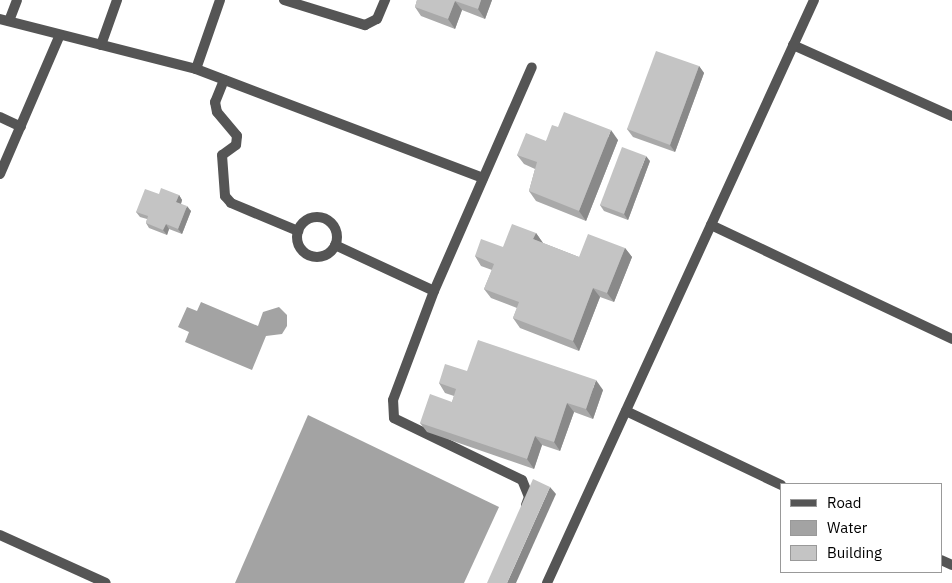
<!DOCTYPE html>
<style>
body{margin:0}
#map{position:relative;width:952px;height:583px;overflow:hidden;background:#fff;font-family:"IBM Plex Sans",sans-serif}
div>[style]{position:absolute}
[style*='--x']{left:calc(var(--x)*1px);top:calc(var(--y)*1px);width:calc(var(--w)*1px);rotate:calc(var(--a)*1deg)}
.water>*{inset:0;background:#a3a3a3}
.lane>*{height:10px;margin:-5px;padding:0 5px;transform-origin:5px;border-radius:5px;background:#555}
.lane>.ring{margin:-5px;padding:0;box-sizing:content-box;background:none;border:10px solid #555;border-radius:50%}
.street>*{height:10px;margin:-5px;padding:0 5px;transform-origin:5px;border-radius:5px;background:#555}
.wall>*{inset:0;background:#a9a9a9}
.shaded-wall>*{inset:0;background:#898989}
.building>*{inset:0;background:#c4c4c4}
span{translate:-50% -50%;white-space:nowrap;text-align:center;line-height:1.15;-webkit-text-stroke:4px #fff;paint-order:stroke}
.legend{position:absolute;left:780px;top:483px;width:162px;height:90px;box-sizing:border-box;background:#fff;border:1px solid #999;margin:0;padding:6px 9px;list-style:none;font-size:15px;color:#000}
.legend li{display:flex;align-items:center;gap:10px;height:25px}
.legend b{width:25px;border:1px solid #999}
</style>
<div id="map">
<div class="water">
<div style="clip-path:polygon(201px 302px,258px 326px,263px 312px,279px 307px,287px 315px,287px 326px,282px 334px,266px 336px,252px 370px,185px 342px,189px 332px,178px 327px,187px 307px,197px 311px)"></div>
<div style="clip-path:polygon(308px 415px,499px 507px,464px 583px,235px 583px)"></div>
</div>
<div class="lane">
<div style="--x:284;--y:0;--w:85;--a:17.2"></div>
<div style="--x:365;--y:25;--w:13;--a:-27"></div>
<div style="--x:377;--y:19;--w:21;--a:-67"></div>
<div style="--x:0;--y:19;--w:202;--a:14.3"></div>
<div style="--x:196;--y:69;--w:307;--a:20.8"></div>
<div style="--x:9;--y:21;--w:22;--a:-69"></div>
<div style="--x:101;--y:45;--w:48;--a:-70.4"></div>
<div style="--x:196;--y:69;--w:73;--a:-70.8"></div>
<div style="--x:224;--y:80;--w:24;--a:112"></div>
<div style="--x:215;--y:102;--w:10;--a:79"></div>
<div style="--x:217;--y:112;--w:31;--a:50"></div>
<div style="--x:237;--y:136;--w:9;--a:96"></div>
<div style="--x:236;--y:145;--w:17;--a:144"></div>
<div style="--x:222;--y:155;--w:41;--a:85.8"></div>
<div style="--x:225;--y:196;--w:9;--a:49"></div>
<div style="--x:231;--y:203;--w:73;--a:22.7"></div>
<div style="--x:0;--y:117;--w:23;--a:25"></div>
<div style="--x:0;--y:174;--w:151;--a:-66.7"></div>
<div class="ring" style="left:297px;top:217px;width:30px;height:30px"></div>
<div style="--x:335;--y:245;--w:109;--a:24.9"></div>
<div style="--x:526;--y:505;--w:9;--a:-69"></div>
<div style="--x:529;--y:497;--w:18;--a:-112"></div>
<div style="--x:522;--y:480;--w:142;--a:-154.2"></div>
<div style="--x:394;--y:418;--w:18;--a:-93"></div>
<div style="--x:393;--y:400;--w:116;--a:-69.4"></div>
<div style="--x:434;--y:291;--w:244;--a:-66.4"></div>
<div style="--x:0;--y:535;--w:116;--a:24.4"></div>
</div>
<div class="street">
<div style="--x:793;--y:45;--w:174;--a:24.1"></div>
<div style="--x:711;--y:225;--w:267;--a:25.3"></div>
<div style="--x:626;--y:411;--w:172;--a:25.5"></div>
<div style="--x:941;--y:560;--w:12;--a:24"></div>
<div style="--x:547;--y:583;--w:641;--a:-65.39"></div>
</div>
<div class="wall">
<div style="clip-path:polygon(417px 0,492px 0,485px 19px,462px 10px,455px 29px,421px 16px,415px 7px)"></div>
<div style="clip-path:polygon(699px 66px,704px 73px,675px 152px,633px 137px,627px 129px)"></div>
<div style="clip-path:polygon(558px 127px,618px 140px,586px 221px,536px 201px,529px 191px,535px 169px,524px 164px,517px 155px,546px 141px)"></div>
<div style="clip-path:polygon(650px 161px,628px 220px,604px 211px,600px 205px)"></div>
<div style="clip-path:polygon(159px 194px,179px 195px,182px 200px,181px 204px,191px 211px,182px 234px,169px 229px,167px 235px,149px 228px,146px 223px,147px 219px,140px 217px,136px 212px)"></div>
<div style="clip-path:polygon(536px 233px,543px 243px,579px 257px,625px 248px,632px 257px,614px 302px,600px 297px,579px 351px,520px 328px,513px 318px,517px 308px,491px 298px,484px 289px,492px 270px,481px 266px,475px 256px,503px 247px)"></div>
<div style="clip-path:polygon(467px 371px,603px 390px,593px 419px,574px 412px,560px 451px,542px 445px,534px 469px,427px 432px,420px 423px,452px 402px,454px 396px,445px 393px,439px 383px)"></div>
</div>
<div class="shaded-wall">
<div style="clip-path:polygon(481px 0,492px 0,485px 19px,478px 9px)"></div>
<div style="clip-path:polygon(455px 1px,462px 10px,455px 29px,448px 19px)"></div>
<div style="clip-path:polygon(699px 66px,704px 73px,675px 152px,670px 145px)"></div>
<div style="clip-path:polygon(611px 130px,618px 140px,586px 221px,579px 211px)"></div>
<div style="clip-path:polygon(646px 156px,650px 161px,628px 220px,624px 214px)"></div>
<div style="clip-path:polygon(179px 195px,182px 200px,180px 207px,176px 202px)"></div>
<div style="clip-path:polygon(187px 206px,191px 211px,182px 234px,178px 229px)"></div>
<div style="clip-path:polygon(166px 224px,169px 229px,167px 235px,163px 230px)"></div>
<div style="clip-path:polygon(536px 233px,543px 243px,533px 239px)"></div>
<div style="clip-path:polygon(625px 248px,632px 257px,614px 302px,607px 293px)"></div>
<div style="clip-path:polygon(593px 288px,600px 297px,579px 351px,573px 341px)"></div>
<div style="clip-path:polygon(596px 380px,603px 390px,593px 419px,586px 409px)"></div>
<div style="clip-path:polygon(567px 403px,574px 412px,560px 451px,554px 442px)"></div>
<div style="clip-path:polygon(535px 436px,542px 445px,534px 469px,527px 459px)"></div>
<div style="clip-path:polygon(550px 487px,556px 494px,516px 583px,507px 583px)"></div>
</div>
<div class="building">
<div style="clip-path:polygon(417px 0,481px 0,478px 9px,455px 1px,448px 19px,415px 7px)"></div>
<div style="clip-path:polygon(656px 51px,699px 66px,670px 145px,627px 129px)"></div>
<div style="clip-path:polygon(564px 112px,611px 130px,579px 211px,529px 191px,537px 162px,517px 155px,526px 133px,546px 141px,552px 125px,558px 127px)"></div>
<div style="clip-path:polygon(622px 147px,646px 156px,624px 214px,600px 205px)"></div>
<div style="clip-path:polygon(161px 188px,179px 195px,176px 202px,187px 206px,178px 229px,166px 224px,163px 230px,146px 223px,148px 216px,136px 212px,145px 189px,159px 194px)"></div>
<div style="clip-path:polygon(512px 224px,536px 233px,533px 239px,579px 257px,588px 234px,625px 248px,607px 293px,593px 288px,573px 341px,513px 318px,519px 302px,484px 289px,494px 264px,475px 256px,481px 239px,503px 247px)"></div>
<div style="clip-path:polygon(478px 340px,596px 380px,586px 409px,567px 403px,554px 442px,535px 436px,527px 459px,420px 423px,430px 394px,452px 402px,456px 389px,439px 383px,445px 364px,467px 371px)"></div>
<div style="clip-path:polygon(533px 479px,550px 487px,507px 583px,487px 583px)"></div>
</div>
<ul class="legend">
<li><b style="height:6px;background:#555"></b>Road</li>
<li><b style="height:14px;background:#a3a3a3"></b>Water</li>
<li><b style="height:14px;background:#c4c4c4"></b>Building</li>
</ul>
</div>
